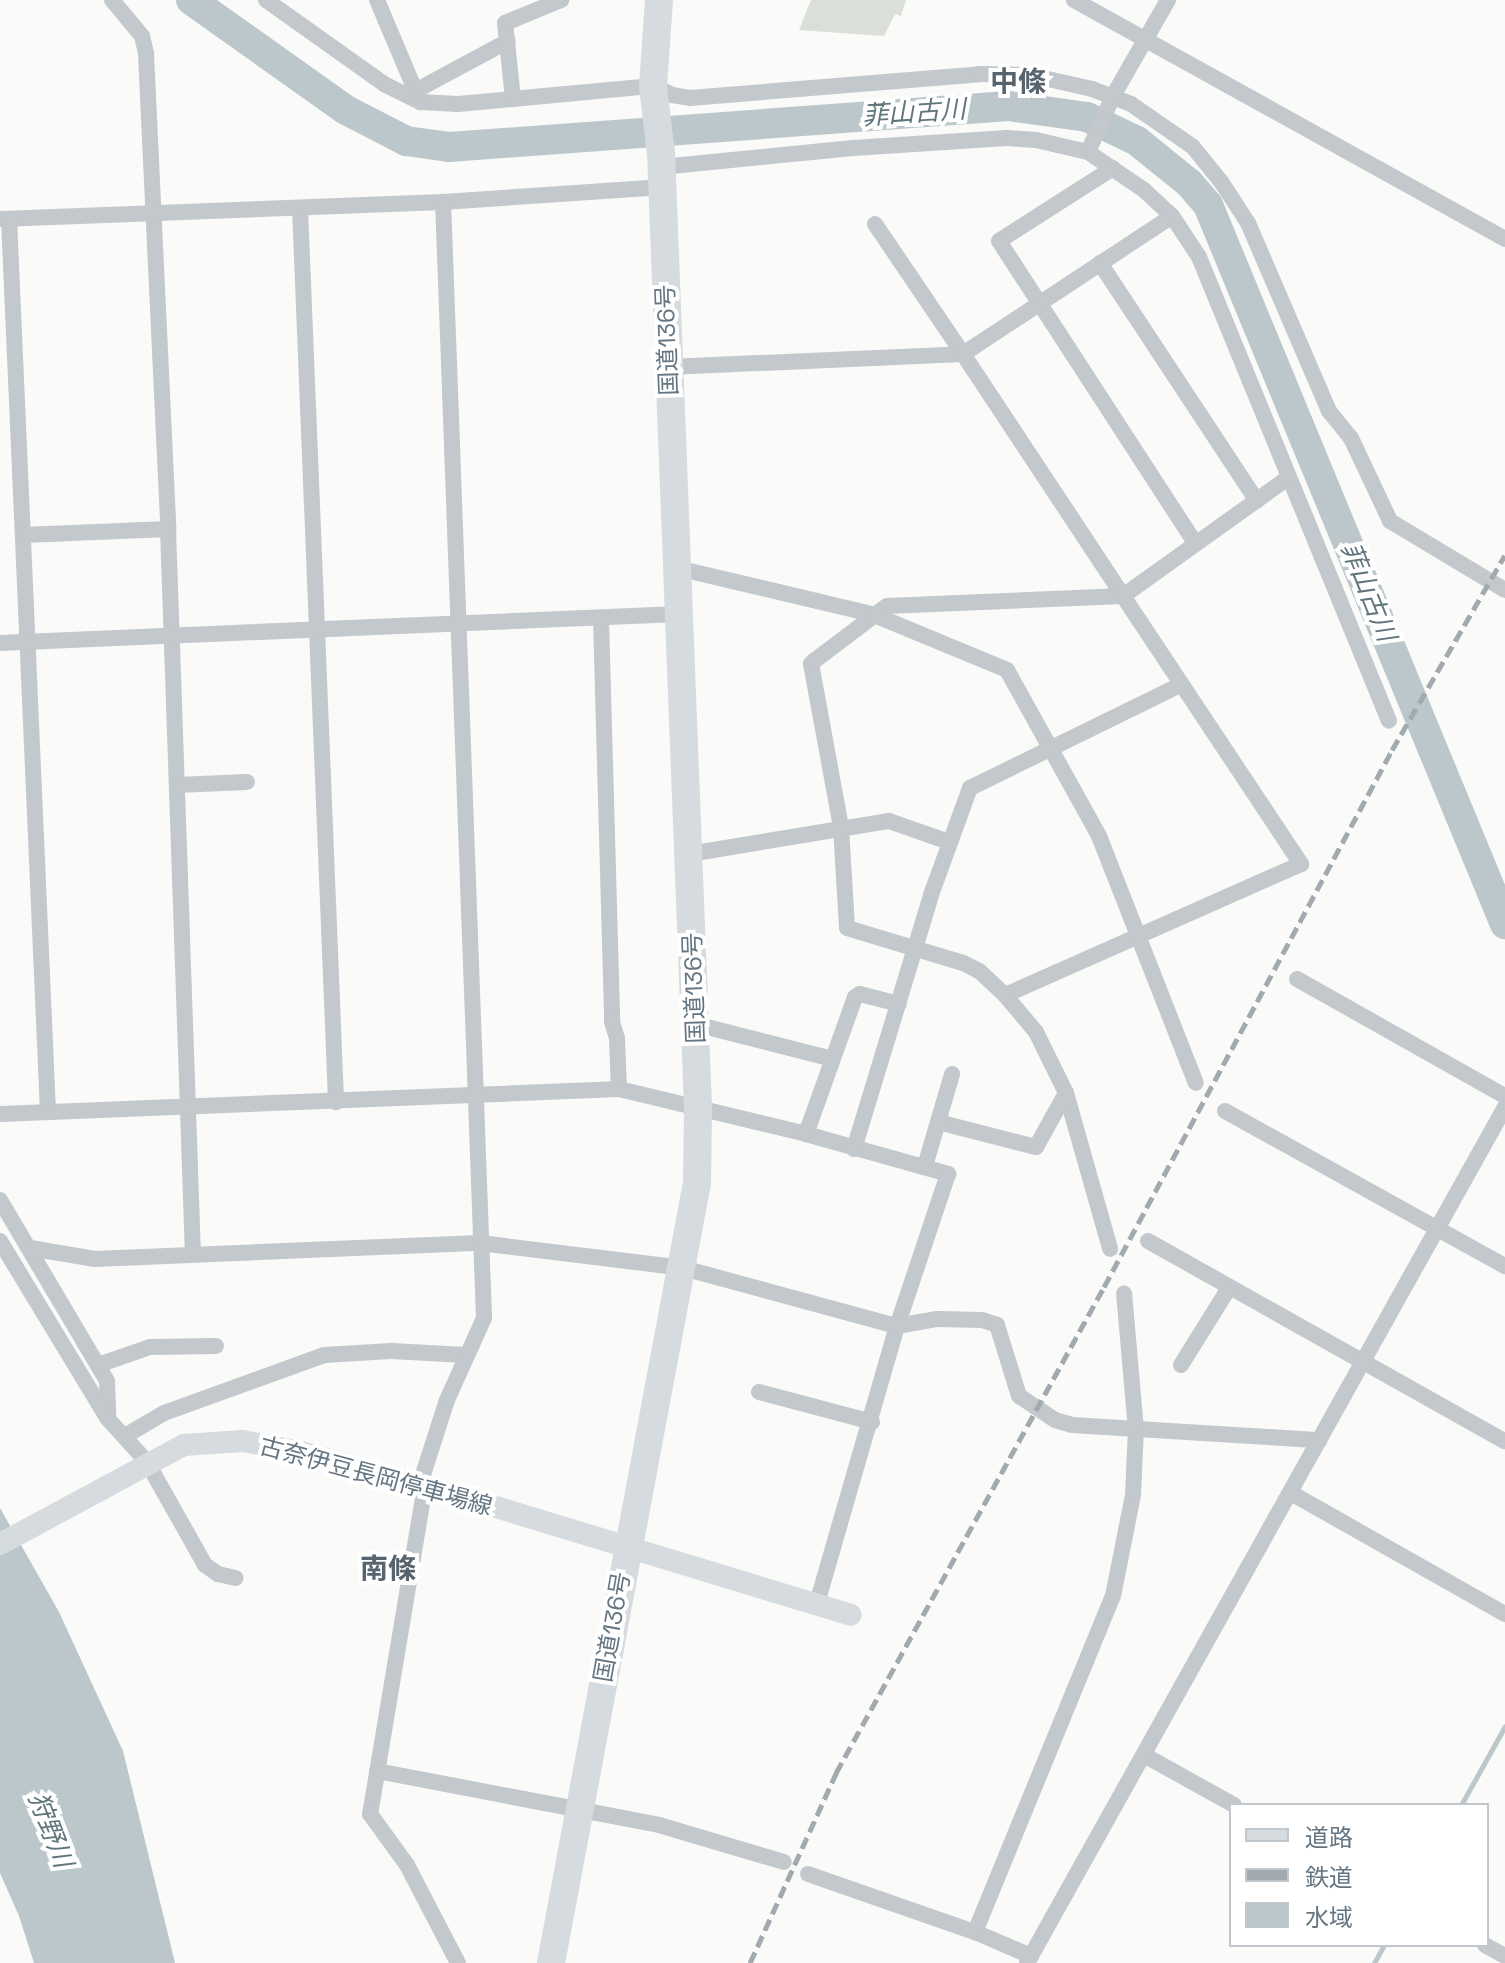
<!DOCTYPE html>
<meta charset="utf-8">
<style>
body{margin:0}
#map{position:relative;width:1505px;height:1963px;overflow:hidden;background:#fafaf8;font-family:"Space Grotesk","Noto Sans JP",sans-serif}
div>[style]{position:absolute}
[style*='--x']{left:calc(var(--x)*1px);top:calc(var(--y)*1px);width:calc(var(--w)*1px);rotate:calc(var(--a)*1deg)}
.green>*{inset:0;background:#dadfd7}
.water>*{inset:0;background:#bbc7cb}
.stream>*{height:5px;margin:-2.5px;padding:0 2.5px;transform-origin:2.5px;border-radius:2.5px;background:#bbc7cb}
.river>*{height:30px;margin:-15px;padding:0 15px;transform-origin:15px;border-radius:15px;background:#bbc7cb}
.street>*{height:16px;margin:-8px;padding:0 8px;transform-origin:8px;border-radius:8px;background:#c3c8cc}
.secondary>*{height:22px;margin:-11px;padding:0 11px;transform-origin:11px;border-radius:11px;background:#d6dbdf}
.highway>*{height:28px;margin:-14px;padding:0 14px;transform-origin:14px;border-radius:14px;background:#d6dbdf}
.rail>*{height:5px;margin-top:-2.5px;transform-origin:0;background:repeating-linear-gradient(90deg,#a2aab0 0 12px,transparent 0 18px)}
span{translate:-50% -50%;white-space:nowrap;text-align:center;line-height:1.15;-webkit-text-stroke:8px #fff;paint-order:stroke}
.street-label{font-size:24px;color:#657683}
.water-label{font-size:26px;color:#60757c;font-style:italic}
.quarter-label{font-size:28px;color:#57646e;font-weight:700}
.legend{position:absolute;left:1229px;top:1803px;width:260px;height:144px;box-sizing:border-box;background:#fff;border:2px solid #c1c8cd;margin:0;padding:10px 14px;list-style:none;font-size:24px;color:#657683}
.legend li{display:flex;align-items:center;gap:16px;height:40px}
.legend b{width:40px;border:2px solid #c1c8cd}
</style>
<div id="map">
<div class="green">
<div style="clip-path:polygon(811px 0,906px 0,901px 16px,895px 14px,884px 36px,799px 30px)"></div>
</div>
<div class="water">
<div style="clip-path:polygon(0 1508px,59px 1612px,123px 1751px,175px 1963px,34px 1963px,19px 1916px,0 1873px)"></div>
</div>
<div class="stream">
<div style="--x:1461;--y:1805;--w:90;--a:-60.9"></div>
<div style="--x:1374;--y:1963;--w:21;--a:-61"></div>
</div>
<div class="river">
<div style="--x:191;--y:0;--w:190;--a:35.4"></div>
<div style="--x:346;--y:110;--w:68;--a:27.3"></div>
<div style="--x:406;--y:141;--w:43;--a:7.9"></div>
<div style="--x:449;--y:147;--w:561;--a:-4.19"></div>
<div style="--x:1008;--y:106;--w:80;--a:7.9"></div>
<div style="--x:1087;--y:117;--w:55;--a:25.6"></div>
<div style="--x:1137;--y:141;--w:67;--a:38.9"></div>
<div style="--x:1189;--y:183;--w:29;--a:49"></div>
<div style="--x:1208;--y:205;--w:778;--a:67.56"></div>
</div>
<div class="street">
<div style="--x:112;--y:0;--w:47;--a:50.2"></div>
<div style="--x:142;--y:36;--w:18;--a:77"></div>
<div style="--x:146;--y:54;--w:476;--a:87.3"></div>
<div style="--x:168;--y:529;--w:725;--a:88.03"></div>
<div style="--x:266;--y:0;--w:145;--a:35.4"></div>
<div style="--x:384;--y:84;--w:40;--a:26.6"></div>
<div style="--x:420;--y:102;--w:38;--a:3"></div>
<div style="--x:458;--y:104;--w:196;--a:-5.3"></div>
<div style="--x:653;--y:86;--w:21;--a:25"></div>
<div style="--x:672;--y:95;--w:18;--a:9"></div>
<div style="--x:690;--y:98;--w:291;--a:-4.7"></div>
<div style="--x:980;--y:74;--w:50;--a:1.1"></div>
<div style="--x:1030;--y:75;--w:64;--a:12.7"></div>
<div style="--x:1092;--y:89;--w:42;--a:21"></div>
<div style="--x:1131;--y:104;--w:75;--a:34.7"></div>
<div style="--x:1193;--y:147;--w:46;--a:51.1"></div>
<div style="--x:1222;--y:183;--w:48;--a:57"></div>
<div style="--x:1248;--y:223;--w:205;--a:66.7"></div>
<div style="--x:1329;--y:411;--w:35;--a:51"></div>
<div style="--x:1351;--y:438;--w:92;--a:64.8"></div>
<div style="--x:1390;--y:521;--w:134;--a:31"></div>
<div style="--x:377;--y:0;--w:111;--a:67.1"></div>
<div style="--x:1074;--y:0;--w:493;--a:29"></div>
<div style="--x:417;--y:90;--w:103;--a:-28.3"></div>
<div style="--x:513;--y:99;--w:76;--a:-96"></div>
<div style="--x:505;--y:23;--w:61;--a:-22.3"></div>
<div style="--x:1088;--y:152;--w:61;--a:-65.9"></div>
<div style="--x:1113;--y:96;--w:111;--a:-60.2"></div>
<div style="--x:662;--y:167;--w:192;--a:-5.7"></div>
<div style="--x:853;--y:148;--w:154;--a:-3.7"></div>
<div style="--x:1007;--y:138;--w:29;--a:4"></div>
<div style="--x:1036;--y:140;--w:53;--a:13"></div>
<div style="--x:1088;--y:152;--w:68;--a:34.2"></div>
<div style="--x:1144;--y:190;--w:38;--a:43"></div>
<div style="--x:1172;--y:216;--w:49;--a:56.6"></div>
<div style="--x:1199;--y:257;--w:501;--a:67.73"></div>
<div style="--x:1113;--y:168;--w:135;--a:147.4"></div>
<div style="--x:999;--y:241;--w:360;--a:57"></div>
<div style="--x:300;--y:208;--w:895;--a:87.69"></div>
<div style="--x:1;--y:219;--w:442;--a:-2.2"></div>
<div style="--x:443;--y:202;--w:221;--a:-3.9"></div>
<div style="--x:9;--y:219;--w:894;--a:87.5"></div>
<div style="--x:875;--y:224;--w:157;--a:55.9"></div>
<div style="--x:963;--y:354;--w:290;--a:56.5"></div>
<div style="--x:1123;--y:596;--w:322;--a:56.4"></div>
<div style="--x:1301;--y:864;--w:324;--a:156.1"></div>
<div style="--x:1005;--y:995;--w:35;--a:-137"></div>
<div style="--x:979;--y:971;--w:18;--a:-153"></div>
<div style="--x:963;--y:963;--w:121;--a:-163.2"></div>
<div style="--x:847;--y:928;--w:101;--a:-93.4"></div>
<div style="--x:841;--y:827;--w:166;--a:-100.4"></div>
<div style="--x:811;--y:664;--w:4;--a:-45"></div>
<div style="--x:814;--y:661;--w:91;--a:-37"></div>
<div style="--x:887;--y:606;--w:236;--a:-2.4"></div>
<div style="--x:1123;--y:596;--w:203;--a:-35.6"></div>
<div style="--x:1100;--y:263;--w:285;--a:56.6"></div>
<div style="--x:668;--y:367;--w:295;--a:-2.5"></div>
<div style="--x:963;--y:354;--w:250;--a:-33.4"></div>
<div style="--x:24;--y:535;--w:144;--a:-2.4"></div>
<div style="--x:677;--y:568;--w:200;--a:13.3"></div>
<div style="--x:872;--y:614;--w:146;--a:22.5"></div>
<div style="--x:1007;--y:670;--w:190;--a:61"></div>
<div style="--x:1099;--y:836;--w:265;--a:68.6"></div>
<div style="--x:601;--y:620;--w:402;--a:88.4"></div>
<div style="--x:612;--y:1022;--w:17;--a:73"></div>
<div style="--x:617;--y:1038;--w:51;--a:87.8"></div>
<div style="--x:0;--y:643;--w:679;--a:-2.45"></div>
<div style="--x:177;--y:785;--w:70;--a:-2.5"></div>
<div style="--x:689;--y:854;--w:203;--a:-9.4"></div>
<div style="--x:889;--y:821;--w:64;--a:19.3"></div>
<div style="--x:1297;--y:979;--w:239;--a:29.4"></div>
<div style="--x:1005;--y:995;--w:48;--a:50"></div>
<div style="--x:1036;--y:1032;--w:68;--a:63.8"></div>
<div style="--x:1066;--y:1093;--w:162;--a:74.2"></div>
<div style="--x:695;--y:1024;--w:141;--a:14.3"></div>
<div style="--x:1225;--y:1111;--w:320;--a:29"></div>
<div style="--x:0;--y:1114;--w:620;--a:-2.31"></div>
<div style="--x:619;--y:1089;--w:192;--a:13.5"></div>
<div style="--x:806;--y:1134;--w:148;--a:15.7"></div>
<div style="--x:948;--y:1174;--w:160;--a:108.5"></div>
<div style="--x:897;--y:1326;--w:289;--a:106.1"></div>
<div style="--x:938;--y:1122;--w:101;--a:14.3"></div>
<div style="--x:1036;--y:1147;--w:62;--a:-60.9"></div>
<div style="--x:806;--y:1134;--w:145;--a:-70.3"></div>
<div style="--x:855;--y:997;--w:6;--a:-31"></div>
<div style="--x:860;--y:994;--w:40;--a:14.4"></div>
<div style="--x:854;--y:1149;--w:265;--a:-73.1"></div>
<div style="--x:931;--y:895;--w:114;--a:-70"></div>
<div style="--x:970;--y:788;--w:236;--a:-26.1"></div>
<div style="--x:925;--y:1166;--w:96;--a:-73.6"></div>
<div style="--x:0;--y:1200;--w:210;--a:59.4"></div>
<div style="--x:107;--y:1381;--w:36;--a:88"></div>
<div style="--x:0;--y:1241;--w:208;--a:58.8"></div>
<div style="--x:108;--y:1419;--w:58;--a:47.8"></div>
<div style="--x:147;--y:1462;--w:118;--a:60.6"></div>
<div style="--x:205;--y:1565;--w:16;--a:35"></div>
<div style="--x:218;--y:1574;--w:18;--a:13"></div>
<div style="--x:1148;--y:1241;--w:409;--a:29.3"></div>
<div style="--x:30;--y:1248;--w:66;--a:9.6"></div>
<div style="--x:95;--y:1259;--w:385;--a:-2.4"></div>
<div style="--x:480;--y:1243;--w:205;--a:7"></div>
<div style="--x:683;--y:1268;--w:222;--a:15.2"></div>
<div style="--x:897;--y:1326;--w:41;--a:-9.9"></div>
<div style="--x:937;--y:1319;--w:45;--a:1.3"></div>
<div style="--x:982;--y:1320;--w:16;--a:18"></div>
<div style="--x:997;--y:1325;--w:74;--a:72.8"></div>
<div style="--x:1019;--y:1396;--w:43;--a:33.7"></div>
<div style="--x:1055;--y:1420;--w:18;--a:16"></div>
<div style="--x:1072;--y:1425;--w:248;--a:3.5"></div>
<div style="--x:98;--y:1365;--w:55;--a:-19.1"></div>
<div style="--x:150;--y:1347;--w:66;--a:-0.9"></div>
<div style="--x:1181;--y:1365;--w:91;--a:-58.1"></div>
<div style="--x:759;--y:1392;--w:117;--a:14.9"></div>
<div style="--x:125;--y:1436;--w:45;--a:-30.5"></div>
<div style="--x:164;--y:1413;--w:170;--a:-19.9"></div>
<div style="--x:324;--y:1355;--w:67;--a:-3.4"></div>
<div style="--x:391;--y:1351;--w:75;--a:3.1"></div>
<div style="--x:420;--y:1484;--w:88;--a:-72.2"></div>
<div style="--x:447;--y:1400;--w:90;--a:-65.7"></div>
<div style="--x:484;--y:1318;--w:1117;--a:-92.1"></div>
<div style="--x:425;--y:1486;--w:333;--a:99.5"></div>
<div style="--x:370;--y:1814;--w:63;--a:54"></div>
<div style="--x:407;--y:1865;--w:110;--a:62.5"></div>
<div style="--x:1291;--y:1493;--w:246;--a:29.5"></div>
<div style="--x:1144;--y:1755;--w:103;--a:29.1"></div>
<div style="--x:377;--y:1771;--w:287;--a:10.8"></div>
<div style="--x:659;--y:1825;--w:130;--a:16.5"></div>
<div style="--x:808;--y:1874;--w:177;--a:19.2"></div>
<div style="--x:975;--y:1932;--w:61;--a:23.2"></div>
<div style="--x:975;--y:1932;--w:363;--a:-67.7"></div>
<div style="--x:1113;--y:1596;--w:103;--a:-78.8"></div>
<div style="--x:1133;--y:1495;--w:65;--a:-87.4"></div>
<div style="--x:1136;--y:1430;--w:137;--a:-95"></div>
<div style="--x:1485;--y:1945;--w:23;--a:29"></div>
<div style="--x:1027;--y:1963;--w:980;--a:-60.82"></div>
</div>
<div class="secondary">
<div style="--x:0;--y:1544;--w:209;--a:-28.3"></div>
<div style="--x:184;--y:1445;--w:59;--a:-3.9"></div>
<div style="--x:243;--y:1441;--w:59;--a:10.7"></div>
<div style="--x:301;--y:1452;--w:123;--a:15.1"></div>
<div style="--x:420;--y:1484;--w:450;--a:16.9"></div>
</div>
<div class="highway">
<div style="--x:551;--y:1963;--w:794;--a:-79.4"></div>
<div style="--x:697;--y:1183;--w:76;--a:-89.2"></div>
<div style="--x:698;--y:1107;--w:954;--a:-92.22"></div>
<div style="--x:661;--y:154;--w:68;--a:-96.7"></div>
<div style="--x:653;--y:86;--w:86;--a:-86"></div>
</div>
<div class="rail">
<div style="--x:750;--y:1963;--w:209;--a:-65.6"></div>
<div style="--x:836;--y:1773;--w:555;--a:-61.13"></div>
<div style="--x:1104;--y:1287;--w:609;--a:-61.79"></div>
<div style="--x:1392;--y:750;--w:225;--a:-59.9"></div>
</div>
<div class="street-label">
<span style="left:667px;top:340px;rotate:-92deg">国道136号</span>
<span style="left:694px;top:988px;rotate:-92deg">国道136号</span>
<span style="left:376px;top:1476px;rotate:15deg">古奈伊豆長岡停車場線</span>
<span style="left:612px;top:1627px;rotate:-80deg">国道136号</span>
</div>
<div class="water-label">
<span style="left:914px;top:113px;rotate:-4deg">菲山古川</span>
<span style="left:1368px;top:592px;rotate:68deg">菲山古川</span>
<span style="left:50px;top:1830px;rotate:69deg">狩野川</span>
</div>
<div class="quarter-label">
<span style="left:1018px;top:81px">中條</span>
<span style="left:388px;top:1568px">南條</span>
</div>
<ul class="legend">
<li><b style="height:10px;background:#d6dbdf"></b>道路</li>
<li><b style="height:10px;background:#a2aab0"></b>鉄道</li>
<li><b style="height:22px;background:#bbc7cb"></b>水域</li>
</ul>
</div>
